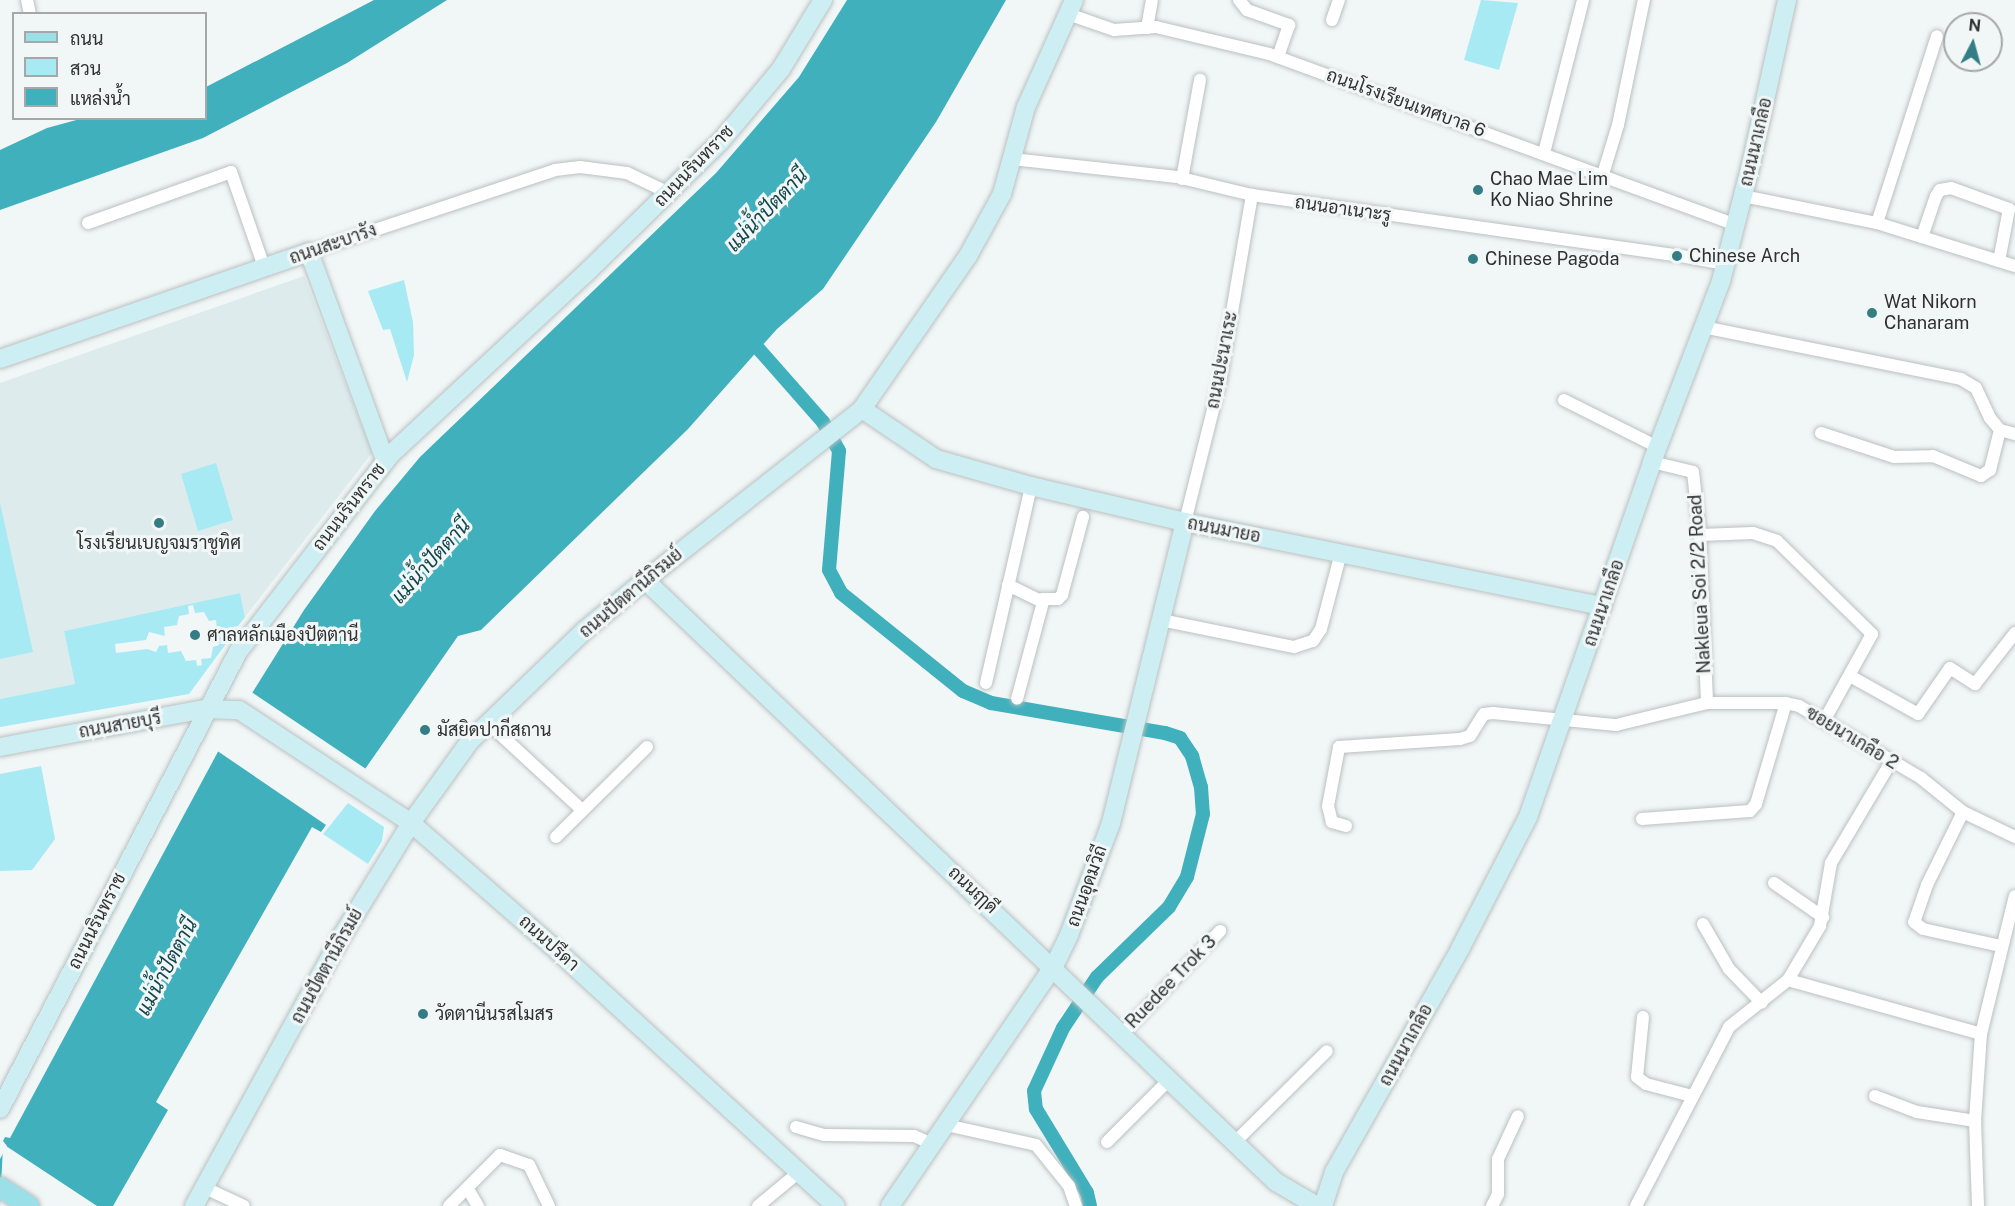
<!DOCTYPE html>
<meta charset="utf-8">
<style>
body{margin:0}
#map{position:relative;width:2015px;height:1206px;overflow:hidden;background:#f1f6f6;font-family:"Public Sans",Sarabun,sans-serif}
div>[style]{position:absolute}
[style*='--x']{left:calc(var(--x)*1px);top:calc(var(--y)*1px);width:calc(var(--w)*1px);rotate:calc(var(--a)*1deg)}
.built>*{inset:0;background:#ddebed}
.green>*{inset:0;background:#a7eaf3}
.water>*{inset:0;background:#41b0bd}
.pier>*{inset:0;background:#f1f6f6}
.canal>*{height:14px;margin:-7px;padding:0 7px;transform-origin:7px;border-radius:7px;background:#41b0bd}
.roads{filter:drop-shadow(0 0 2px #bbc0c0) drop-shadow(0 0 2px #bbc0c0)}
.street>*{height:12px;margin:-6px;padding:0 6px;transform-origin:6px;border-radius:6px;background:#fff}
.secondary>*{height:18px;margin:-9px;padding:0 9px;transform-origin:9px;border-radius:9px;background:#cdeff3}
.primary>*{height:20px;margin:-10px;padding:0 10px;transform-origin:10px;border-radius:10px;background:#9be0e8}
.dots>*{width:16px;height:16px;translate:-50% -50%;box-sizing:border-box;border:3px solid #f1f6f6;border-radius:50%}
span{translate:-50% -50%;white-space:nowrap;text-align:center;line-height:1.15;-webkit-text-stroke:6px #f1f6f6;paint-order:stroke}
.street-label{font-size:18px;color:#303232}
.poi-label{font-size:18px;color:#303232}
.left{translate:0 -50%;text-align:left}
.water-label{font-size:20px;color:#124449;font-style:italic}
.legend{position:absolute;left:12px;top:12px;width:195px;height:108px;box-sizing:border-box;background:#f1f6f6;border:2px solid #a4a8a8;margin:0;padding:8px 10px;list-style:none;font-size:18px;color:#303232}
.legend li{display:flex;align-items:center;gap:12px;height:30px}
.legend b{width:30px;border:2px solid #a4a8a8}
.north{position:absolute;left:1943px;top:12px;width:60px;height:60px;box-sizing:border-box;background:#f1f6f6;border:2px solid #a4a8a8;border-radius:50%;rotate:6deg;font-size:16px;font-weight:700;line-height:24px;text-align:center;color:#303232}
.north::after{content:'';display:block;margin:auto;width:21px;height:27px;background:#357d85;clip-path:polygon(50% 0,100% 100%,50% 72%,0 100%)}
</style>
<div id="map">
<div class="built">
<div style="clip-path:polygon(304px 276px,372px 453px,245px 617px,240px 593px,64px 631px,75px 684px,0 699px,0 383px)"></div>
</div>
<div class="green">
<div style="clip-path:polygon(1481px 0,1518px 3px,1499px 70px,1464px 60px)"></div>
<div style="clip-path:polygon(404px 280px,413px 322px,414px 355px,407px 382px,390px 329px,383px 330px,368px 291px)"></div>
<div style="clip-path:polygon(216px 463px,233px 520px,198px 531px,181px 474px)"></div>
<div style="clip-path:polygon(0 503px,33px 652px,0 659px)"></div>
<div style="clip-path:polygon(240px 593px,245px 617px,238px 626px,217px 630px,216px 620px,209px 621px,204px 612px,195px 613px,193px 605px,188px 606px,189px 614px,179px 616px,177px 625px,164px 627px,165px 636px,149px 632px,146px 640px,115px 644px,116px 653px,147px 649px,156px 652px,159px 646px,167px 645px,168px 653px,181px 651px,186px 661px,196px 660px,197px 666px,202px 665px,201px 659px,211px 658px,213px 647px,219px 645px,218px 636px,234px 633px,189px 694px,0 727px,0 699px,75px 684px,64px 631px)"></div>
<div style="clip-path:polygon(41px 766px,55px 839px,32px 870px,0 871px,0 774px)"></div>
<div style="clip-path:polygon(348px 803px,384px 827px,382px 841px,368px 864px,323px 834px)"></div>
</div>
<div class="water">
<div style="clip-path:polygon(374px 0,447px 0,347px 63px,203px 138px,0 210px,0 150px,47px 128px,80px 119px,206px 118px,206px 87px)"></div>
<div style="clip-path:polygon(847px 0,1006px 0,936px 122px,823px 289px,777px 329px,688px 429px,481px 630px,458px 636px,321px 832px,312px 827px,156px 1102px,168px 1110px,113px 1206px,0 1206px,0 1159px,7px 1146px,3px 1141px,5px 1137px,10px 1138px,234px 722px,304px 610px,375px 511px,420px 457px,716px 173px,799px 77px)"></div>
</div>
<div class="pier">
<div style="clip-path:polygon(250px 691px,369px 771px,329px 827px,216px 750px)"></div>
<div style="clip-path:polygon(0 1143px,0 1142px,97px 1206px,0 1206px,3px 1146px)"></div>
</div>
<div class="canal">
<div style="--x:749;--y:338;--w:112;--a:48.6"></div>
<div style="--x:823;--y:422;--w:33;--a:61"></div>
<div style="--x:839;--y:451;--w:119;--a:94.8"></div>
<div style="--x:829;--y:570;--w:26;--a:62"></div>
<div style="--x:841;--y:593;--w:156;--a:38.8"></div>
<div style="--x:963;--y:691;--w:30;--a:23"></div>
<div style="--x:991;--y:703;--w:177;--a:9.8"></div>
<div style="--x:1165;--y:733;--w:16;--a:18"></div>
<div style="--x:1180;--y:738;--w:22;--a:56"></div>
<div style="--x:1192;--y:756;--w:32;--a:74"></div>
<div style="--x:1201;--y:787;--w:27;--a:86"></div>
<div style="--x:1203;--y:814;--w:65;--a:104.3"></div>
<div style="--x:1187;--y:877;--w:35;--a:121"></div>
<div style="--x:1169;--y:907;--w:100;--a:135.8"></div>
<div style="--x:1097;--y:977;--w:61;--a:123.7"></div>
<div style="--x:1063;--y:1028;--w:69;--a:114.7"></div>
<div style="--x:1034;--y:1091;--w:18;--a:84"></div>
<div style="--x:1036;--y:1109;--w:98;--a:58.7"></div>
<div style="--x:1087;--y:1193;--w:13;--a:77"></div>
</div>
<div class="roads">
<div class="street">
<div style="--x:27;--y:0;--w:14;--a:78"></div>
<div style="--x:1239;--y:0;--w:13;--a:51"></div>
<div style="--x:1247;--y:10;--w:45;--a:19.7"></div>
<div style="--x:1289;--y:25;--w:34;--a:109"></div>
<div style="--x:1068;--y:14;--w:49;--a:19.2"></div>
<div style="--x:1114;--y:30;--w:42;--a:-4.1"></div>
<div style="--x:1156;--y:27;--w:116;--a:13.4"></div>
<div style="--x:1269;--y:54;--w:497;--a:20.1"></div>
<div style="--x:1332;--y:20;--w:21;--a:-71"></div>
<div style="--x:1147;--y:28;--w:28;--a:-80"></div>
<div style="--x:1544;--y:153;--w:158;--a:-75.7"></div>
<div style="--x:1012;--y:159;--w:166;--a:6.2"></div>
<div style="--x:1177;--y:177;--w:77;--a:13.5"></div>
<div style="--x:1252;--y:195;--w:426;--a:8.1"></div>
<div style="--x:1603;--y:174;--w:51;--a:-73"></div>
<div style="--x:1618;--y:125;--w:128;--a:-78.3"></div>
<div style="--x:1182;--y:179;--w:101;--a:-79.7"></div>
<div style="--x:1743;--y:196;--w:137;--a:11.4"></div>
<div style="--x:1877;--y:223;--w:145;--a:17.3"></div>
<div style="--x:88;--y:223;--w:152;--a:-19.6"></div>
<div style="--x:231;--y:172;--w:101;--a:70.8"></div>
<div style="--x:1877;--y:223;--w:196;--a:-72.2"></div>
<div style="--x:1922;--y:237;--w:43;--a:-71.1"></div>
<div style="--x:1936;--y:196;--w:7;--a:-56"></div>
<div style="--x:1940;--y:190;--w:11;--a:-10"></div>
<div style="--x:1951;--y:188;--w:62;--a:19.9"></div>
<div style="--x:2009;--y:209;--w:53;--a:100.9"></div>
<div style="--x:309;--y:252;--w:259;--a:-18.4"></div>
<div style="--x:555;--y:170;--w:25;--a:-7"></div>
<div style="--x:580;--y:167;--w:47;--a:7.3"></div>
<div style="--x:627;--y:173;--w:47;--a:25.5"></div>
<div style="--x:1681;--y:256;--w:45;--a:10.3"></div>
<div style="--x:1703;--y:327;--w:263;--a:11.4"></div>
<div style="--x:1961;--y:379;--w:17;--a:31"></div>
<div style="--x:1976;--y:388;--w:33;--a:65"></div>
<div style="--x:1990;--y:418;--w:16;--a:50"></div>
<div style="--x:2000;--y:430;--w:16;--a:15"></div>
<div style="--x:1564;--y:400;--w:105;--a:26.6"></div>
<div style="--x:1821;--y:433;--w:77;--a:18.2"></div>
<div style="--x:1894;--y:457;--w:39;--a:-1"></div>
<div style="--x:1933;--y:456;--w:52;--a:22.6"></div>
<div style="--x:1981;--y:476;--w:11;--a:-34"></div>
<div style="--x:1990;--y:470;--w:41;--a:-76"></div>
<div style="--x:1652;--y:462;--w:42;--a:13.7"></div>
<div style="--x:1693;--y:472;--w:63;--a:83.7"></div>
<div style="--x:1700;--y:535;--w:168;--a:87.6"></div>
<div style="--x:1185;--y:522;--w:144;--a:-76"></div>
<div style="--x:1220;--y:382;--w:190;--a:-80.3"></div>
<div style="--x:1700;--y:535;--w:53;--a:-2.2"></div>
<div style="--x:1753;--y:533;--w:25;--a:18"></div>
<div style="--x:1777;--y:541;--w:133;--a:44.4"></div>
<div style="--x:1872;--y:634;--w:99;--a:118.9"></div>
<div style="--x:1008;--y:585;--w:39;--a:26"></div>
<div style="--x:1043;--y:602;--w:100;--a:105"></div>
<div style="--x:1042;--y:599;--w:16;--a:0"></div>
<div style="--x:1058;--y:599;--w:6;--a:-45"></div>
<div style="--x:1062;--y:595;--w:81;--a:-74.9"></div>
<div style="--x:1161;--y:620;--w:136;--a:11.5"></div>
<div style="--x:1294;--y:647;--w:20;--a:-18"></div>
<div style="--x:1313;--y:641;--w:14;--a:-56"></div>
<div style="--x:1321;--y:629;--w:79;--a:-75.3"></div>
<div style="--x:1850;--y:676;--w:78;--a:29.2"></div>
<div style="--x:1918;--y:714;--w:56;--a:-55.2"></div>
<div style="--x:1950;--y:668;--w:30;--a:33"></div>
<div style="--x:1975;--y:684;--w:65;--a:-51.9"></div>
<div style="--x:986;--y:683;--w:202;--a:-77.1"></div>
<div style="--x:488;--y:723;--w:128;--a:42.8"></div>
<div style="--x:1963;--y:812;--w:81;--a:116.3"></div>
<div style="--x:1927;--y:885;--w:39;--a:109"></div>
<div style="--x:1914;--y:922;--w:11;--a:38"></div>
<div style="--x:1923;--y:929;--w:79;--a:12.4"></div>
<div style="--x:1642;--y:819;--w:108;--a:-4.2"></div>
<div style="--x:1750;--y:811;--w:9;--a:-49"></div>
<div style="--x:1756;--y:804;--w:105;--a:-73.5"></div>
<div style="--x:1346;--y:826;--w:15;--a:-164"></div>
<div style="--x:1332;--y:822;--w:16;--a:-104"></div>
<div style="--x:1328;--y:806;--w:60;--a:-79.4"></div>
<div style="--x:1339;--y:747;--w:121;--a:-3.8"></div>
<div style="--x:1460;--y:739;--w:10;--a:-17"></div>
<div style="--x:1470;--y:736;--w:26;--a:-58"></div>
<div style="--x:1484;--y:714;--w:9;--a:-6"></div>
<div style="--x:1493;--y:713;--w:124;--a:5.6"></div>
<div style="--x:1616;--y:725;--w:94;--a:-13.6"></div>
<div style="--x:1707;--y:703;--w:79;--a:0"></div>
<div style="--x:1786;--y:703;--w:13;--a:13"></div>
<div style="--x:1799;--y:706;--w:142;--a:30.5"></div>
<div style="--x:1921;--y:778;--w:54;--a:39"></div>
<div style="--x:1963;--y:812;--w:58;--a:25.7"></div>
<div style="--x:556;--y:837;--w:128;--a:-44.7"></div>
<div style="--x:1774;--y:883;--w:60;--a:34.8"></div>
<div style="--x:1703;--y:924;--w:52;--a:60"></div>
<div style="--x:1729;--y:969;--w:47;--a:45.9"></div>
<div style="--x:1788;--y:980;--w:200;--a:15.6"></div>
<div style="--x:1643;--y:1017;--w:60;--a:95.7"></div>
<div style="--x:1637;--y:1077;--w:11;--a:38"></div>
<div style="--x:1646;--y:1084;--w:48;--a:14.6"></div>
<div style="--x:1123;--y:1033;--w:141;--a:-46.4"></div>
<div style="--x:1875;--y:1096;--w:45;--a:20.9"></div>
<div style="--x:1917;--y:1112;--w:59;--a:8.8"></div>
<div style="--x:946;--y:1125;--w:92;--a:12.5"></div>
<div style="--x:1036;--y:1145;--w:53;--a:51.2"></div>
<div style="--x:1069;--y:1186;--w:21;--a:71"></div>
<div style="--x:796;--y:1127;--w:29;--a:16"></div>
<div style="--x:824;--y:1135;--w:90;--a:0.6"></div>
<div style="--x:914;--y:1136;--w:21;--a:23"></div>
<div style="--x:1107;--y:1142;--w:89;--a:-45"></div>
<div style="--x:1235;--y:1142;--w:129;--a:-44.7"></div>
<div style="--x:203;--y:1187;--w:45;--a:24.9"></div>
<div style="--x:468;--y:1189;--w:20;--a:60"></div>
<div style="--x:449;--y:1206;--w:72;--a:-45"></div>
<div style="--x:500;--y:1155;--w:31;--a:19"></div>
<div style="--x:529;--y:1165;--w:46;--a:64"></div>
<div style="--x:758;--y:1206;--w:53;--a:-39.7"></div>
<div style="--x:1492;--y:1206;--w:13;--a:-63"></div>
<div style="--x:1498;--y:1194;--w:35;--a:-90"></div>
<div style="--x:1498;--y:1159;--w:47;--a:-65.1"></div>
<div style="--x:1636;--y:1206;--w:202;--a:-62.5"></div>
<div style="--x:1729;--y:1027;--w:75;--a:-38.5"></div>
<div style="--x:1788;--y:980;--w:63;--a:-59.3"></div>
<div style="--x:1820;--y:926;--w:64;--a:-80.1"></div>
<div style="--x:1831;--y:863;--w:117;--a:-59.3"></div>
<div style="--x:1978;--y:1206;--w:85;--a:-92"></div>
<div style="--x:1975;--y:1121;--w:87;--a:-86.1"></div>
<div style="--x:1981;--y:1034;--w:142;--a:-76.2"></div>
</div>
<div class="secondary">
<div style="--x:0;--y:359;--w:327;--a:-19.1"></div>
<div style="--x:309;--y:252;--w:221;--a:69.9"></div>
<div style="--x:862;--y:409;--w:89;--a:34"></div>
<div style="--x:936;--y:459;--w:99;--a:15.9"></div>
<div style="--x:1031;--y:486;--w:158;--a:13.2"></div>
<div style="--x:1185;--y:522;--w:426;--a:11.4"></div>
<div style="--x:645;--y:580;--w:872;--a:43.65"></div>
<div style="--x:1276;--y:1182;--w:48;--a:30.3"></div>
<div style="--x:0;--y:747;--w:209;--a:-10.5"></div>
<div style="--x:206;--y:709;--w:33;--a:2"></div>
<div style="--x:239;--y:710;--w:206;--a:33.3"></div>
<div style="--x:411;--y:823;--w:186;--a:41.1"></div>
<div style="--x:551;--y:945;--w:386;--a:42.5"></div>
<div style="--x:0;--y:1109;--w:515;--a:-62.49"></div>
<div style="--x:238;--y:652;--w:249;--a:-52.3"></div>
<div style="--x:390;--y:455;--w:266;--a:-42.9"></div>
<div style="--x:585;--y:274;--w:189;--a:-44.4"></div>
<div style="--x:720;--y:142;--w:95;--a:-50.1"></div>
<div style="--x:781;--y:69;--w:81;--a:-58.7"></div>
<div style="--x:194;--y:1206;--w:310;--a:-61.3"></div>
<div style="--x:343;--y:934;--w:130;--a:-58.5"></div>
<div style="--x:411;--y:823;--w:101;--a:-54.3"></div>
<div style="--x:470;--y:741;--w:158;--a:-44"></div>
<div style="--x:584;--y:631;--w:80;--a:-39.9"></div>
<div style="--x:645;--y:580;--w:276;--a:-38.2"></div>
<div style="--x:862;--y:409;--w:186;--a:-55.3"></div>
<div style="--x:968;--y:256;--w:71;--a:-61.3"></div>
<div style="--x:1002;--y:194;--w:90;--a:-74.6"></div>
<div style="--x:1026;--y:107;--w:117;--a:-65.8"></div>
<div style="--x:890;--y:1206;--w:291;--a:-55.7"></div>
<div style="--x:1054;--y:966;--w:34;--a:-64"></div>
<div style="--x:1069;--y:935;--w:120;--a:-69.4"></div>
<div style="--x:1111;--y:823;--w:310;--a:-76.2"></div>
<div style="--x:1323;--y:1206;--w:36;--a:-72"></div>
<div style="--x:1334;--y:1172;--w:256;--a:-60.5"></div>
<div style="--x:1460;--y:949;--w:148;--a:-62.7"></div>
<div style="--x:1528;--y:817;--w:376;--a:-70.7"></div>
<div style="--x:1652;--y:462;--w:194;--a:-69.1"></div>
<div style="--x:1721;--y:281;--w:121;--a:-75.6"></div>
<div style="--x:1751;--y:164;--w:168;--a:-77.6"></div>
</div>
<div class="primary">
<div style="--x:0;--y:1187;--w:35;--a:33"></div>
</div>
</div>
<div class="dots">
<div style="left:1478px;top:190px;background:#357d85"></div>
<div style="left:1677px;top:256px;background:#357d85"></div>
<div style="left:1473px;top:259px;background:#357d85"></div>
<div style="left:1872px;top:313px;background:#357d85"></div>
<div style="left:159px;top:523px;background:#357d85"></div>
<div style="left:195px;top:635px;background:#357d85"></div>
<div style="left:425px;top:730px;background:#357d85"></div>
<div style="left:423px;top:1014px;background:#357d85"></div>
</div>
<div class="street-label">
<span style="left:1406px;top:103px;rotate:20deg">ถนนโรงเรียนเทศบาล 6</span>
<span style="left:1756px;top:142px;rotate:-77deg">ถนนนาเกลือ</span>
<span style="left:694px;top:166px;rotate:-46deg">ถนนนรินทราช</span>
<span style="left:1343px;top:209px;rotate:8deg">ถนนอาเนาะรู</span>
<span style="left:333px;top:244px;rotate:-19deg">ถนนสะบารัง</span>
<span style="left:1222px;top:360px;rotate:-79deg">ถนนปะนาเระ</span>
<span style="left:349px;top:507px;rotate:-52deg">ถนนนรินทราช</span>
<span style="left:1224px;top:530px;rotate:11deg">ถนนมายอ</span>
<span style="left:1700px;top:584px;rotate:-93deg">Nakleua Soi 2/2 Road</span>
<span style="left:631px;top:593px;rotate:-40deg">ถนนปัตตานีภิรมย์</span>
<span style="left:1604px;top:603px;rotate:-71deg">ถนนนาเกลือ</span>
<span style="left:120px;top:725px;rotate:-10deg">ถนนสายบุรี</span>
<span style="left:1852px;top:738px;rotate:31deg">ซอยนาเกลือ 2</span>
<span style="left:1087px;top:886px;rotate:-70deg">ถนนอุดมวิถี</span>
<span style="left:973px;top:890px;rotate:43deg">ถนนฤๅดี</span>
<span style="left:97px;top:921px;rotate:-63deg">ถนนนรินทราช</span>
<span style="left:549px;top:943px;rotate:42deg">ถนนปรีดา</span>
<span style="left:327px;top:966px;rotate:-61deg">ถนนปัตตานีภิรมย์</span>
<span style="left:1171px;top:982px;rotate:-46deg">Ruedee Trok 3</span>
<span style="left:1406px;top:1045px;rotate:-61deg">ถนนนาเกลือ</span>
</div>
<div class="poi-label">
<span class="left" style="left:1490px;top:190px">Chao Mae Lim<br>Ko Niao Shrine</span>
<span class="left" style="left:1689px;top:256px">Chinese Arch</span>
<span class="left" style="left:1485px;top:259px">Chinese Pagoda</span>
<span class="left" style="left:1884px;top:313px">Wat Nikorn<br>Chanaram</span>
<span style="left:159px;top:543px">โรงเรียนเบญจมราชูทิศ</span>
<span class="left" style="left:207px;top:635px">ศาลหลักเมืองปัตตานี</span>
<span class="left" style="left:437px;top:730px">มัสยิดปากีสถาน</span>
<span class="left" style="left:435px;top:1014px">วัดตานีนรสโมสร</span>
</div>
<div class="water-label">
<span style="left:767px;top:210px;rotate:-46deg">แม่น้ำปัตตานี</span>
<span style="left:431px;top:561px;rotate:-48deg">แม่น้ำปัตตานี</span>
<span style="left:167px;top:967px;rotate:-62deg">แม่น้ำปัตตานี</span>
</div>
<ul class="legend">
<li><b style="height:8px;background:#9be0e8"></b>ถนน</li>
<li><b style="height:16px;background:#a7eaf3"></b>สวน</li>
<li><b style="height:16px;background:#41b0bd"></b>แหล่งน้ำ</li>
</ul>
<div class="north">N</div>
</div>
